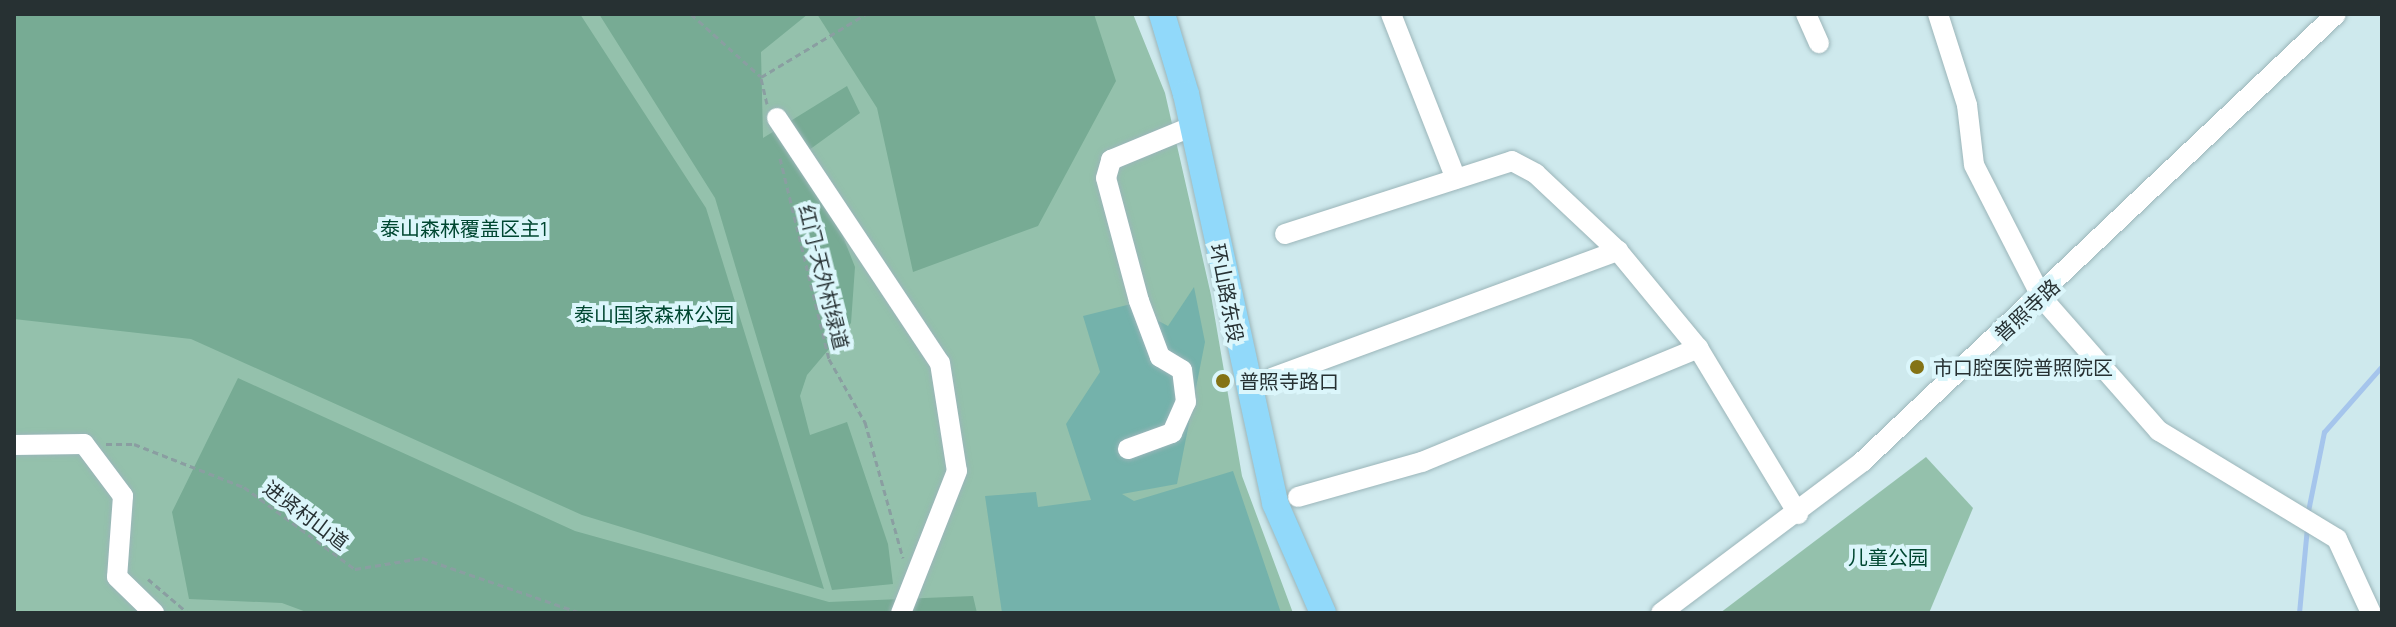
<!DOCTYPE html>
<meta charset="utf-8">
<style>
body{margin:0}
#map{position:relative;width:2396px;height:627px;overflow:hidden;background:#cee9ed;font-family:Manrope,"Noto Sans SC",sans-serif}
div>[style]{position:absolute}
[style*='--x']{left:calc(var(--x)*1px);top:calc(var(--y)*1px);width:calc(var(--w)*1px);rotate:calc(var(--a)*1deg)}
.green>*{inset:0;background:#94c1ac}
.forest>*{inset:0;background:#77ab94}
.stream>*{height:5px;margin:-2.5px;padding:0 2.5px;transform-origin:2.5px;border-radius:2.5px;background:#a5c5ec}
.building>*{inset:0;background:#74b2ab}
.path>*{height:3px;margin-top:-1.5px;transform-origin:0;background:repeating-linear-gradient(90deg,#8a9ea1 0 6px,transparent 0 10px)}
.roads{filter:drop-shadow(0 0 2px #9bb5b9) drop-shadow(0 0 2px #9bb5b9)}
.minor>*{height:20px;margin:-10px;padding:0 10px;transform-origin:10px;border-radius:10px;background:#fff}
.major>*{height:26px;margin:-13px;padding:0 13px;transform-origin:13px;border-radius:13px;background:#91d9fa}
.dots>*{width:22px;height:22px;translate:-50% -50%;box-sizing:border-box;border:4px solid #dbf6fb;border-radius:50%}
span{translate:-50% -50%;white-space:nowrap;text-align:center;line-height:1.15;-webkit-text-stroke:8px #dbf6fb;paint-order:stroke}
.park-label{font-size:20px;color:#004731}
.street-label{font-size:20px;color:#273133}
.poi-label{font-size:20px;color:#273133}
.left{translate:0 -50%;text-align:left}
.frame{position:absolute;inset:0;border:16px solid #273133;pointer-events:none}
</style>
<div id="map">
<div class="green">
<div style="clip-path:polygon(14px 14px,1133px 14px,1165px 93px,1211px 295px,1242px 476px,1293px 613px,14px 613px)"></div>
<div style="clip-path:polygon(1926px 457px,1973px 508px,1929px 613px,1720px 613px)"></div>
</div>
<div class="forest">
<div style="clip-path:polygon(14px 14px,580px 14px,706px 208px,824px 589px,582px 515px,191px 339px,14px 319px)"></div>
<div style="clip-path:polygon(599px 14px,808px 14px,761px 52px,763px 138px,847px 86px,860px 113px,809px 150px,855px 267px,851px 323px,807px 375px,800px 396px,810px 435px,847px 422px,888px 544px,893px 584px,832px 590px,715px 198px)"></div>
<div style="clip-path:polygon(817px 14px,1094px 14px,1116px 81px,1038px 226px,913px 272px,877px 108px)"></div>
<div style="clip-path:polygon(238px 378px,575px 531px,829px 602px,973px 596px,977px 613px,309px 613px,282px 603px,189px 599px,172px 512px)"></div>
</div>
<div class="stream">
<div style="--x:2307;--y:516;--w:86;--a:-78.6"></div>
<div style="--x:2324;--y:432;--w:88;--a:-48.7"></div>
<div style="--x:2299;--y:613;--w:87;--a:-84.7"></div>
</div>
<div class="building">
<div style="clip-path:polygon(1194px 287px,1205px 342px,1177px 484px,1122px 494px,1134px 501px,1233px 471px,1281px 613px,1002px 613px,985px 496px,1036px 492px,1038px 507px,1091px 500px,1066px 424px,1100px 372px,1083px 316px,1143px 301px,1147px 315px,1168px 326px)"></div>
</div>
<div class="path">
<div style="--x:691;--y:14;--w:93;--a:41.9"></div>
<div style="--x:767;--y:104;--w:28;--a:-103"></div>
<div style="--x:761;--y:77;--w:122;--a:-31"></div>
<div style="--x:780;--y:158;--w:207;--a:76.3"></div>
<div style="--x:829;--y:359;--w:73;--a:60.3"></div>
<div style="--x:865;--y:422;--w:141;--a:74.4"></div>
<div style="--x:106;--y:444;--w:28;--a:0"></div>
<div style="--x:134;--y:444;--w:118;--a:21.4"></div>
<div style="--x:244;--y:487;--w:138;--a:36.5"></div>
<div style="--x:355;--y:569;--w:68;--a:-9.3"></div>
<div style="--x:422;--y:558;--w:168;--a:19.1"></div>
<div style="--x:148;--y:579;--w:52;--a:40.4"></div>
</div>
<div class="roads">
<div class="minor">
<div style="--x:1391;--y:14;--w:177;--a:68.5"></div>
<div style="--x:1806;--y:14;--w:32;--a:66"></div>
<div style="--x:1938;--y:14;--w:96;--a:72.3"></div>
<div style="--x:1967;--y:105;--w:60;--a:83.3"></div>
<div style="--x:1974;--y:165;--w:149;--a:62.9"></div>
<div style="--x:2042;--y:298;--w:177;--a:48.7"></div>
<div style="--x:2159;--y:431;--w:208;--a:31.2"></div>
<div style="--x:2337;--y:539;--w:81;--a:65.3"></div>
<div style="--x:777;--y:118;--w:294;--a:56.4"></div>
<div style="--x:940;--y:363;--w:109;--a:81.1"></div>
<div style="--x:957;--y:471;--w:153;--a:111.5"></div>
<div style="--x:1285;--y:234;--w:238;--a:-17.8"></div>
<div style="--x:1512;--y:161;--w:27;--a:28"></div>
<div style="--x:1536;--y:174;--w:112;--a:43.2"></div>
<div style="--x:1618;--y:251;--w:126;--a:50.5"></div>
<div style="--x:1698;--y:348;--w:194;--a:58.9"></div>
<div style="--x:1272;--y:378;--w:369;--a:-20.2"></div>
<div style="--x:14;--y:445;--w:70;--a:-0.8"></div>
<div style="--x:84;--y:444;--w:65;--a:53.1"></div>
<div style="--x:123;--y:496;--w:81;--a:94.2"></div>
<div style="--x:117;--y:577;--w:52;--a:44.2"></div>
<div style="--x:1128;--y:449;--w:47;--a:-20"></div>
<div style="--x:1172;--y:433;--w:34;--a:-66"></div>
<div style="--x:1186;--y:402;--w:32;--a:-97"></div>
<div style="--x:1182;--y:370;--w:26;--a:-149"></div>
<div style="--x:1160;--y:357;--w:60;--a:-110.6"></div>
<div style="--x:1139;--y:301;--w:127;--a:-105"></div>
<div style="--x:1106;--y:178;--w:19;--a:-74"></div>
<div style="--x:1111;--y:160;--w:89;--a:-22.5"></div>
<div style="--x:1298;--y:497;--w:129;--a:-15.8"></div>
<div style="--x:1422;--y:462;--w:299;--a:-22.4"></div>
<div style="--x:1661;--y:613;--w:251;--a:-36.9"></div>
<div style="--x:1862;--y:462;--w:652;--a:-43.38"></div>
</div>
<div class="major">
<div style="--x:1162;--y:14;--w:84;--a:73.3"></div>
<div style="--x:1186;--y:94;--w:419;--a:77.7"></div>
<div style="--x:1275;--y:503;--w:120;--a:66.4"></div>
</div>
</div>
<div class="dots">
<div style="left:1917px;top:367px;background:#847315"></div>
<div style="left:1223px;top:381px;background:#847315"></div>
</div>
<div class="park-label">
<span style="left:464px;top:228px">泰山森林覆盖区主1</span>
<span style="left:654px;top:314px">泰山国家森林公园</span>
<span style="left:1888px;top:557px">儿童公园</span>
</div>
<div class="street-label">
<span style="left:824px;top:277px;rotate:76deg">红门-天外村绿道</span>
<span style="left:1227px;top:293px;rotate:79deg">环山路东段</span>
<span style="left:2027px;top:310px;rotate:-43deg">普照寺路</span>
<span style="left:306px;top:515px;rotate:37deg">进贤村山道</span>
</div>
<div class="poi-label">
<span class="left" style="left:1933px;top:367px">市口腔医院普照院区</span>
<span class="left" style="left:1239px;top:381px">普照寺路口</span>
</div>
<div class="frame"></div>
</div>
